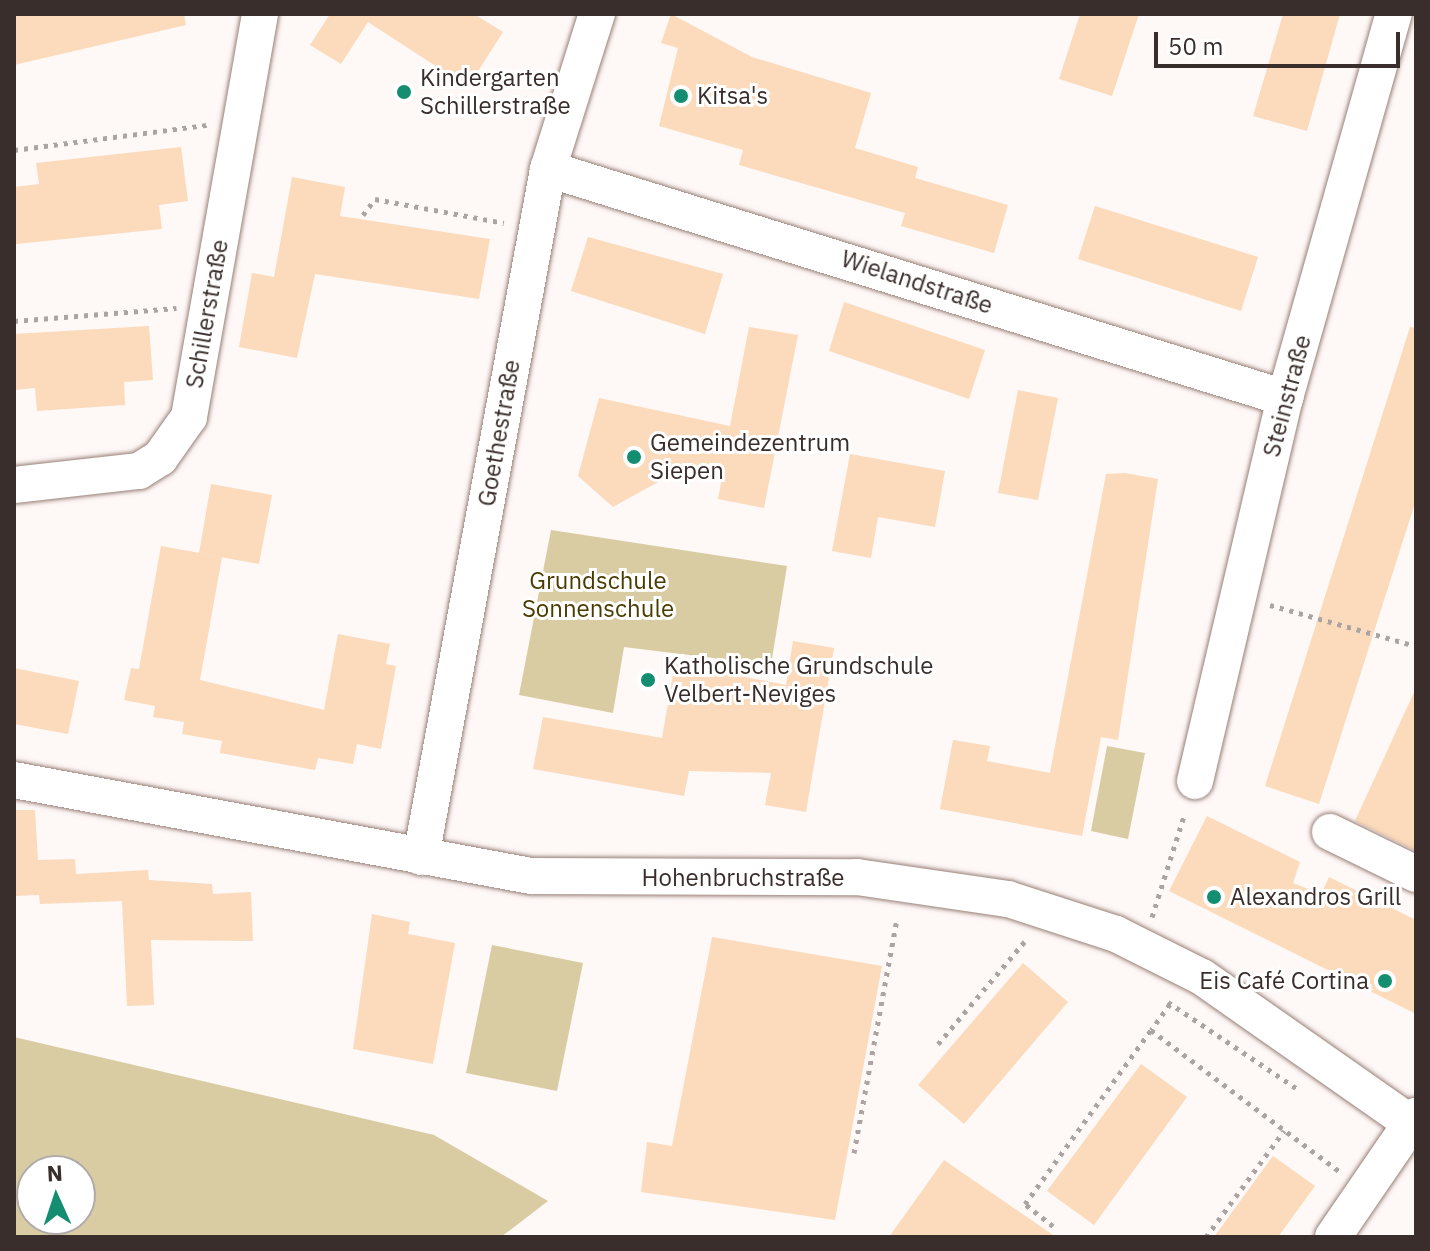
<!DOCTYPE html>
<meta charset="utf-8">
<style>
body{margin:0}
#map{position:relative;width:1430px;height:1251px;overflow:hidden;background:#fef8f6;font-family:"IBM Plex Sans",sans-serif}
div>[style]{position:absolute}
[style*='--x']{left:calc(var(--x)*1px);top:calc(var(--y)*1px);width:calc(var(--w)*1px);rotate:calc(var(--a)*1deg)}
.green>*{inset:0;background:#d9cca2}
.building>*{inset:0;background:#fbdbbb}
.path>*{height:5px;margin-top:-2.5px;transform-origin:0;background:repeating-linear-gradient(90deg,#aca4a2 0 4px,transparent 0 10px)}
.roads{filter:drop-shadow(0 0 2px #987f77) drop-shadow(0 0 2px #987f77)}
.minor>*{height:36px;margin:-18px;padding:0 18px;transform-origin:18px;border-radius:18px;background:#fff}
.dots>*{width:22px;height:22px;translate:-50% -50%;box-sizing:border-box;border:4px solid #fff;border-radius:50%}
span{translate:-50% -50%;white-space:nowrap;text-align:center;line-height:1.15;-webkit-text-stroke:6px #fff;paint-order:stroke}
.poi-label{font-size:24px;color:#392e2b}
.left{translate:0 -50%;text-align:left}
.right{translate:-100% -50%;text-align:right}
.street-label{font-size:24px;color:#392e2b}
.park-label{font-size:24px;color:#4a3b00}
.frame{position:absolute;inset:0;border:16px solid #392e2b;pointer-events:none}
.north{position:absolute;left:16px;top:1155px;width:80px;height:80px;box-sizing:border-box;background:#fff;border:2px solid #b0abaa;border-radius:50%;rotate:357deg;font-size:22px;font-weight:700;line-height:32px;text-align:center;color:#392e2b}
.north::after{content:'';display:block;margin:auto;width:28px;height:36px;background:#148e71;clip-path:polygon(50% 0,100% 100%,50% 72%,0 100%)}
.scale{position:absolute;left:1154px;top:32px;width:246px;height:36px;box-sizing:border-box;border:4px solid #392e2b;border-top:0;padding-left:10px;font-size:24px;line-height:28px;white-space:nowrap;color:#392e2b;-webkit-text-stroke:6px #fff;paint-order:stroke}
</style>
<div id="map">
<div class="green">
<div style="clip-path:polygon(551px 530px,787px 566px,771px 665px,624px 647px,613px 713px,519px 695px)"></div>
<div style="clip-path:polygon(1107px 746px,1145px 753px,1128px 839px,1091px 831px)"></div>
<div style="clip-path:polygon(492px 945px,583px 963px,557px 1091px,466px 1073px)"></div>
<div style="clip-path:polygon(evenodd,14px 1037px,434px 1135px,548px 1201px,501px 1237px,14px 1237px,14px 1037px,32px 1171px,80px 1171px,80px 1219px,32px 1219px,32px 1171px)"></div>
</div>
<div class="building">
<div style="clip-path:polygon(14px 14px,184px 14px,186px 25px,14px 65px)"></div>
<div style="clip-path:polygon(330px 14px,474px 14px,503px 32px,468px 87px,368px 22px,341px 64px,310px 45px)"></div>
<div style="clip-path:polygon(671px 14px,752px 57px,871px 93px,855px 148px,918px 167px,915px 178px,1008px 205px,994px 253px,901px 226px,905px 213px,739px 165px,743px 150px,659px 126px,678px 48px,661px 43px)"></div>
<div style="clip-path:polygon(1080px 14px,1139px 14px,1112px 96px,1059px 79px)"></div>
<div style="clip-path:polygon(1283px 14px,1340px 14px,1307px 131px,1253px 116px)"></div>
<div style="clip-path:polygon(181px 147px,188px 201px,159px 205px,162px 229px,16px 244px,14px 187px,39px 184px,36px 163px)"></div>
<div style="clip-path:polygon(292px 177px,345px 187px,340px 216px,490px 239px,479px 299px,315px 274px,297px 358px,239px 347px,252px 273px,274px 277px)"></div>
<div style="clip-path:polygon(1095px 206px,1258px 257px,1241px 311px,1078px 259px)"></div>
<div style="clip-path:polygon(588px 237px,723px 274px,705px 334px,571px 291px)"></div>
<div style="clip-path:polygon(844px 302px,985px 350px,969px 399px,829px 351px)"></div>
<div style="clip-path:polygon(149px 326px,153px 380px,124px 382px,125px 405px,37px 411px,35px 388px,14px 390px,14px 334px)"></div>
<div style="clip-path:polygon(749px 327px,798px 335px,764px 508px,718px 499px,723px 473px,678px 471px,613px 507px,578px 476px,599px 398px,730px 426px)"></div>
<div style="clip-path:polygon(1410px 327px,1416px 328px,1416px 500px,1319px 804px,1265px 786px)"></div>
<div style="clip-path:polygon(1018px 390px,1058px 398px,1038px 500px,998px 493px)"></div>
<div style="clip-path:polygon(850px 454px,945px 471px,935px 527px,878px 517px,871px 558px,832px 551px)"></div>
<div style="clip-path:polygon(1125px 473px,1158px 479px,1118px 740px,1101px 737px,1082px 836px,940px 809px,953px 740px,990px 746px,987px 761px,1050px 773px,1106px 474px)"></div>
<div style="clip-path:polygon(211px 484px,272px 495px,259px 564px,199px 553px)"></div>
<div style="clip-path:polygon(161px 546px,222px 557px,200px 680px,324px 710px,338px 634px,390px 644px,386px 664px,396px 666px,381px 749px,357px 744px,353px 764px,318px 758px,315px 770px,220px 753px,222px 741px,182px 734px,184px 722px,153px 717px,155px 706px,124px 700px,131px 668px,139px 669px)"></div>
<div style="clip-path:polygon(793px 641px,834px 648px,806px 812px,765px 805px,771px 773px,689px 771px,684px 796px,533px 769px,543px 717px,662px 738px,675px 663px,786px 685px)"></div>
<div style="clip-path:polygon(14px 668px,79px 681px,68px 734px,14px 724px)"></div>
<div style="clip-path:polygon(1416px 688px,1416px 851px,1355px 821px)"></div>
<div style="clip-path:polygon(14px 810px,35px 810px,38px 860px,75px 859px,76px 874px,148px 870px,149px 880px,212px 884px,213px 894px,251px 892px,253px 941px,151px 940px,154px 1005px,127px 1006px,122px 901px,40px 904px,39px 895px,14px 896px)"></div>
<div style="clip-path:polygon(1207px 816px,1300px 862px,1293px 883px,1321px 894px,1329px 877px,1416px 920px,1416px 1014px,1169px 891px)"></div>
<div style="clip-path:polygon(372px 914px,410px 922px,408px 934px,455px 943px,433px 1064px,353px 1049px)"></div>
<div style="clip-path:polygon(712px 937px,882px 966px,835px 1220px,641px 1192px,647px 1142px,672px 1146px)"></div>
<div style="clip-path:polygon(1023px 963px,1068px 1002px,964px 1124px,918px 1085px)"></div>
<div style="clip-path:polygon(1141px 1064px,1187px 1097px,1094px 1225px,1047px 1191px)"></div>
<div style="clip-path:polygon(1273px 1156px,1315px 1186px,1278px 1237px,1214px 1237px)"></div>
<div style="clip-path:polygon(944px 1160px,1056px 1237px,889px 1237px)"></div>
</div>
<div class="path">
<div style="--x:14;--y:150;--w:195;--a:-7.4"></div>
<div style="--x:363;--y:215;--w:20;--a:-53"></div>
<div style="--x:375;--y:199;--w:131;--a:10.5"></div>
<div style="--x:14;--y:321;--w:163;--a:-4.6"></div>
<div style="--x:1270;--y:605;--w:152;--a:15.7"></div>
<div style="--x:1152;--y:917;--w:109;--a:-72.4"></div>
<div style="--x:1168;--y:1002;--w:158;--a:33.9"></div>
<div style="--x:1170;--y:1004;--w:32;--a:126"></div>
<div style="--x:1151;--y:1030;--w:235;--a:36.9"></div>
<div style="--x:938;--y:1044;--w:136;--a:-49.8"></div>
<div style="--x:854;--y:1153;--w:239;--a:-79.6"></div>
<div style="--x:1053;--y:1226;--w:36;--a:-142"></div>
<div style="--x:1025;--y:1204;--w:215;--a:-54.1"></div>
<div style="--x:1206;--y:1237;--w:132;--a:-53.7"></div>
</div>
<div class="roads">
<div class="minor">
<div style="--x:548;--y:169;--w:772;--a:17.26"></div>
<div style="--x:14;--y:485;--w:126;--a:-6.4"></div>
<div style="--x:139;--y:471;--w:25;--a:-32"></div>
<div style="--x:160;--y:458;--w:50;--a:-54.7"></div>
<div style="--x:189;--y:417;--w:409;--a:-80"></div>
<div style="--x:14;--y:780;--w:526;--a:10.52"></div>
<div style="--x:531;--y:876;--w:326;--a:0.2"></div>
<div style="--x:857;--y:877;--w:153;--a:8.3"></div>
<div style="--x:1008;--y:899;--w:114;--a:18"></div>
<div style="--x:1116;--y:934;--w:96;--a:26.6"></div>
<div style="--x:1202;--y:977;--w:261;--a:35"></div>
<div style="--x:1195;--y:781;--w:393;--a:-76.8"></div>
<div style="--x:1285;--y:398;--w:399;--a:-74.2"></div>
<div style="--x:1330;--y:832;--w:96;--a:26"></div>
<div style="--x:421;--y:857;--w:700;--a:-79.54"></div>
<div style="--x:548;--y:169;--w:163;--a:-72.5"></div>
<div style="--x:1333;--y:1237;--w:147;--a:-55.6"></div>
</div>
</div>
<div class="dots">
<div style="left:404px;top:92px;background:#148e71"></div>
<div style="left:681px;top:96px;background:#148e71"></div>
<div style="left:634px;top:457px;background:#148e71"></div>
<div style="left:648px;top:680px;background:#148e71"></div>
<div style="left:1214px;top:897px;background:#148e71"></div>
<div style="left:1385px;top:981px;background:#148e71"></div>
</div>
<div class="poi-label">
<span class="left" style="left:420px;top:92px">Kindergarten<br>Schillerstraße</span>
<span class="left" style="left:697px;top:96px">Kitsa's</span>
<span class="left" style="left:650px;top:457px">Gemeindezentrum<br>Siepen</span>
<span class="left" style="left:664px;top:680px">Katholische Grundschule<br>Velbert-Neviges</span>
<span class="left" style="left:1230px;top:897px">Alexandros Grill</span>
<span class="right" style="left:1369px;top:981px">Eis Café Cortina</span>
</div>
<div class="street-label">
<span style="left:917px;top:282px;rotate:18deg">Wielandstraße</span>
<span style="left:207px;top:314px;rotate:-80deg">Schillerstraße</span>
<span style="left:1287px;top:396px;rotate:-75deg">Steinstraße</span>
<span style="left:499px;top:433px;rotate:-80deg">Goethestraße</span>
<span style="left:743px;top:878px">Hohenbruchstraße</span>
</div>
<div class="park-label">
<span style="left:598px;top:595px">Grundschule<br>Sonnenschule</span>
</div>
<div class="frame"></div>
<div class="north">N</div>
<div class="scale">50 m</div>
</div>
